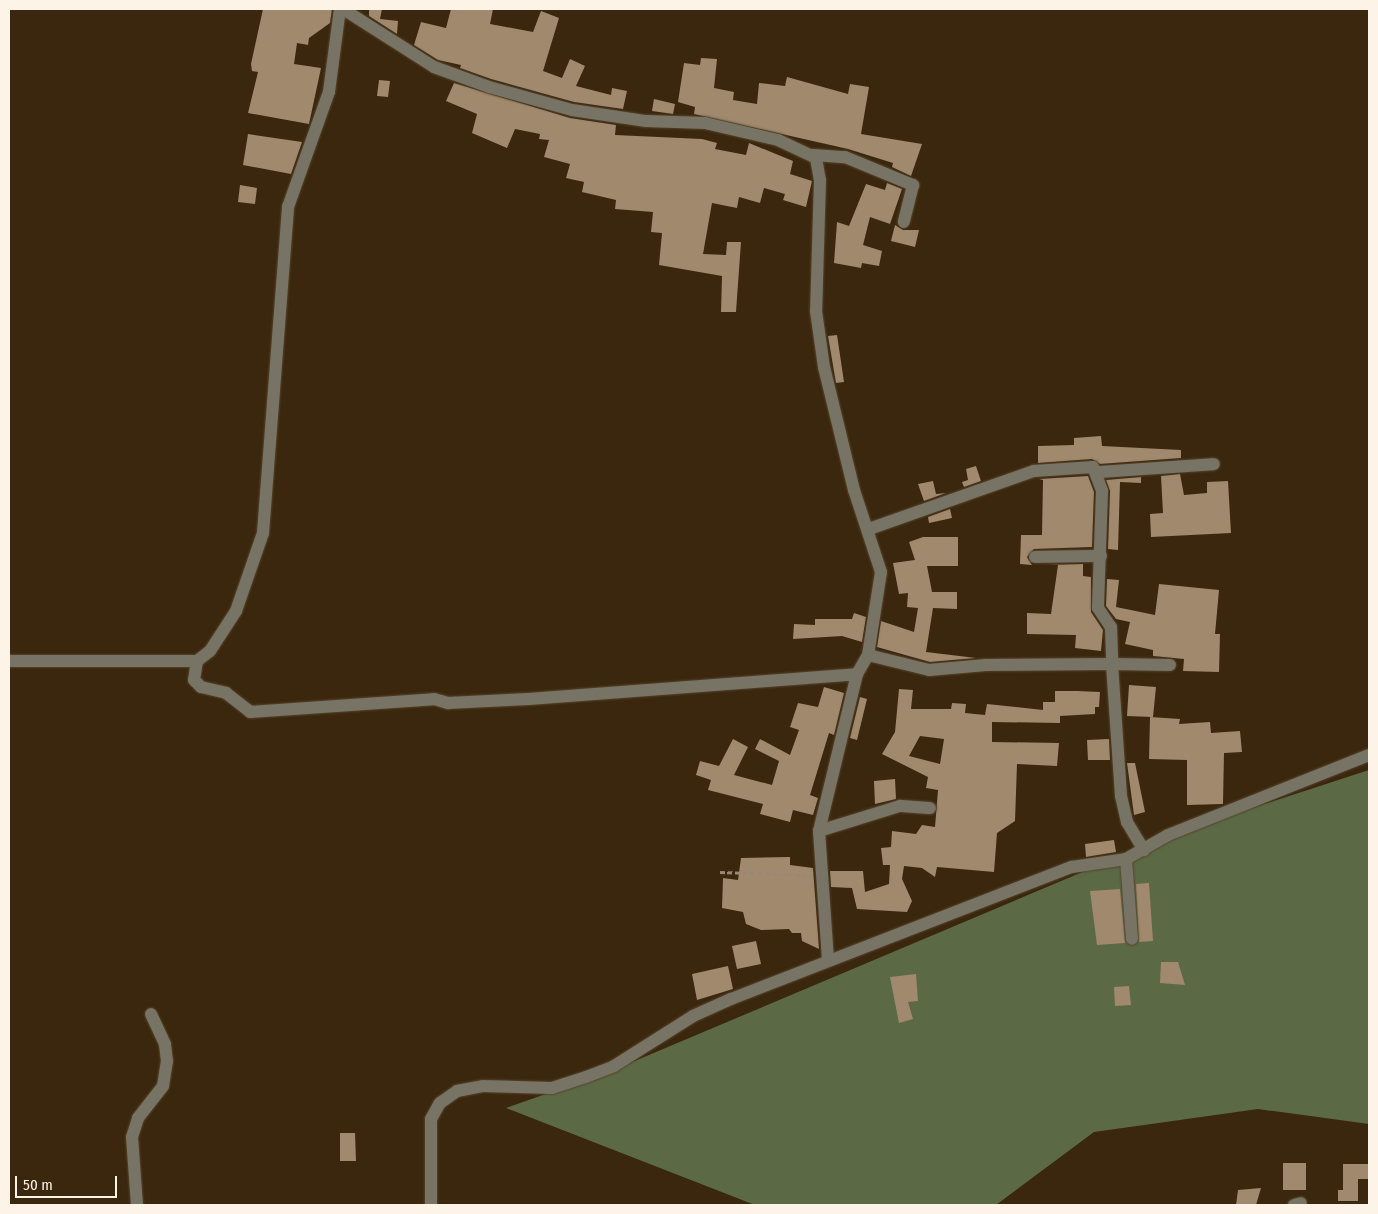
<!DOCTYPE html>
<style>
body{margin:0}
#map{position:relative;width:1378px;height:1214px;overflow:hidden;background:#3b270d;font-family:"Fira Sans Condensed",sans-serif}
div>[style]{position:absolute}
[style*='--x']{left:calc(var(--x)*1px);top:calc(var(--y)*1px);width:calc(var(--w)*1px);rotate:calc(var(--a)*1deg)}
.forest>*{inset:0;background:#5b6a45}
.building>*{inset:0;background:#a1896d}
.path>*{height:2.5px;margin-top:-1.25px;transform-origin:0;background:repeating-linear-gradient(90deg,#988875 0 5px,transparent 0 7.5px)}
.roads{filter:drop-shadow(0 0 1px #56442c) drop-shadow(0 0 1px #56442c)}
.minor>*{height:12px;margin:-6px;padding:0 6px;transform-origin:6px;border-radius:6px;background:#777465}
span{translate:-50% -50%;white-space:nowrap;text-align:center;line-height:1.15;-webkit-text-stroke:4px #3b270d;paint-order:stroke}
.frame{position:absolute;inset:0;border:10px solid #fdf3e7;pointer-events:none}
.scale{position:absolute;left:15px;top:1176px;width:102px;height:22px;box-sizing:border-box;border:2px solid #fdf3e7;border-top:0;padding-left:6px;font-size:15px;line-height:18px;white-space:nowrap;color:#fdf3e7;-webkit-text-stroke:4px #3b270d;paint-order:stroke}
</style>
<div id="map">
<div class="forest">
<div style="clip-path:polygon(1369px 770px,1369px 1124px,1258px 1109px,1094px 1132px,996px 1205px,755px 1205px,506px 1108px,611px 1071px,1175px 833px)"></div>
</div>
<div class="building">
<div style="clip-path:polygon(263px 9px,332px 9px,330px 23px,309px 38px,308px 45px,297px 43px,294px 64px,321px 68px,309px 124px,248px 113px,258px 72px,252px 71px,251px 64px)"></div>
<div style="clip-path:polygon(369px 9px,382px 9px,380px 19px,398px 21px,397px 34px,369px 16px)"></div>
<div style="clip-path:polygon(451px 9px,493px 9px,490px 24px,533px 32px,541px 11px,559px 18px,543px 71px,562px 78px,570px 59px,585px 66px,576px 86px,611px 95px,612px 88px,627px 91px,623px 109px,574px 102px,491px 79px,460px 68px,461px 65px,438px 60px,414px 45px,421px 22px,446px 28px)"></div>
<div style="clip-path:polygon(701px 58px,717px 59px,714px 88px,734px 92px,733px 100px,757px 104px,759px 83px,785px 86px,787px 77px,848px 94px,850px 84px,869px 87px,861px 134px,922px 144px,911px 176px,892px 167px,893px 163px,848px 149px,694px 114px,695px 107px,678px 102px,684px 63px,700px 65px)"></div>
<div style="clip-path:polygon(379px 80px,390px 81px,388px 97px,377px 96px)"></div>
<div style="clip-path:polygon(454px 83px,570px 118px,616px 125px,615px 135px,702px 139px,717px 143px,715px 149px,746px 155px,749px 143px,793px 161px,790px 174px,812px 181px,806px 207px,783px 200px,785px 194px,764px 188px,760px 203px,739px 197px,737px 208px,712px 203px,703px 254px,726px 255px,727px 242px,741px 242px,736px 312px,721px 312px,722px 276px,659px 265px,662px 233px,651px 232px,653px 212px,615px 209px,616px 200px,582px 192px,584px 182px,566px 178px,570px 164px,544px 157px,549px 140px,539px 139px,540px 134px,515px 129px,507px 148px,472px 133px,477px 114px,446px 101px)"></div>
<div style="clip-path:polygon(654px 99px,675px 104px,673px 114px,652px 111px)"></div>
<div style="clip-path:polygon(248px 134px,302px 142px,291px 174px,243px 165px)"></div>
<div style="clip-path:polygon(887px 183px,902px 189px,890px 224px,870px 217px,863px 245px,882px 251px,879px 266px,862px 263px,861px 268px,834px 263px,837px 222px,849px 226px,866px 184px,885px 190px)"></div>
<div style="clip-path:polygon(240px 185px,257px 188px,255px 204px,238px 202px)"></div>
<div style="clip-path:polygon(895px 225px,903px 230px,919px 230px,915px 247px,891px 241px)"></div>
<div style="clip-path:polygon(837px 335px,844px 382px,836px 383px,828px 336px)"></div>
<div style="clip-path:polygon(1101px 436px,1102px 446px,1181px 450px,1181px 458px,1100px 464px,1092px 459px,1038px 463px,1038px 446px,1074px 445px,1074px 438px)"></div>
<div style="clip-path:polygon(976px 466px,981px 481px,964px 487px,962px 482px,968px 480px,966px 469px)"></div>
<div style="clip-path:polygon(1180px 474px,1184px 495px,1207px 493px,1207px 482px,1228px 481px,1231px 533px,1151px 537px,1150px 514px,1163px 513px,1161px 476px)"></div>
<div style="clip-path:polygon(1088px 476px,1094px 492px,1092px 547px,1034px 549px,1027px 557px,1032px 565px,1020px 564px,1021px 535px,1042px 535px,1043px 480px,1039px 479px)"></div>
<div style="clip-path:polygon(1141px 477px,1141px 483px,1120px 482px,1118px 550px,1108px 549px,1110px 491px,1106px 480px)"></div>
<div style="clip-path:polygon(933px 481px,936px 494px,946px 493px,924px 501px,918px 484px)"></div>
<div style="clip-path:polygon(950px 509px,952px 518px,929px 523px,928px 517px)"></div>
<div style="clip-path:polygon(923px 537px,958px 537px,958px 566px,927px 566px,932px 592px,957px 592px,957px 609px,933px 608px,926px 652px,976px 658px,930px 662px,877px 647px,881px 621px,914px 632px,918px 608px,907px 607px,908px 593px,899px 594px,893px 563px,915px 560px,909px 542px)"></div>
<div style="clip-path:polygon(1083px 564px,1083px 576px,1091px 577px,1091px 612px,1103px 630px,1101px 651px,1075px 648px,1076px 635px,1027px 634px,1027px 613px,1051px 614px,1058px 565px,1045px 565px)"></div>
<div style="clip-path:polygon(1107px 579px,1119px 580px,1116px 607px,1155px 615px,1159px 584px,1219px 590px,1215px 634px,1220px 634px,1219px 672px,1183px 671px,1184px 659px,1153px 656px,1153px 650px,1125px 644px,1130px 622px,1116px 619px,1106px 606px)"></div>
<div style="clip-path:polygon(854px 613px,866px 617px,862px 642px,842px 636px,793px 639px,794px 624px,815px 625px,815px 619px,852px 619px)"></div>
<div style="clip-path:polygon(1129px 685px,1156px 687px,1153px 717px,1127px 716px)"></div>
<div style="clip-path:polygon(824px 687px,844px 693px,834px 735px,829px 733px,810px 795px,818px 798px,813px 815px,793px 810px,790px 822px,760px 814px,763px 804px,708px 790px,711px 780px,696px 775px,700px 761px,719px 766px,733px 739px,748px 747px,734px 775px,772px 785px,779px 761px,755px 749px,760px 739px,790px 755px,799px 730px,790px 727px,798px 703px,818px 707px)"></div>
<div style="clip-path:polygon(evenodd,899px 689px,913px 690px,911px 709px,951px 709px,952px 703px,966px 704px,965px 713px,985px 715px,987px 704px,1043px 710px,1043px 702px,1055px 702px,1055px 691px,1077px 691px,1100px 692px,1099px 707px,1095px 707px,1095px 714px,1060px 716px,1060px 723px,992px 722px,992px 742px,1059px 743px,1057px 766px,1017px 764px,1015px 821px,997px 833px,994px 872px,937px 867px,935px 877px,922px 868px,904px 866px,902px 879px,912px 901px,907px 912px,857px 909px,852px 888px,831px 887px,830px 871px,863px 871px,865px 892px,889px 884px,890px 865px,883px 865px,881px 848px,891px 847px,892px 831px,916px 834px,922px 825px,935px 827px,938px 790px,926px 788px,928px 777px,882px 754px,895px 732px,899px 689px,920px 736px,944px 739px,940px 764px,909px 756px,920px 736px)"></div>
<div style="clip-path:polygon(860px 697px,867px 699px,857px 740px,850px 738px)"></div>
<div style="clip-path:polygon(1150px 717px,1180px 719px,1179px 724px,1210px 722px,1211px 733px,1240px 731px,1242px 752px,1224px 753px,1223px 804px,1187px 805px,1187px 760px,1149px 759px)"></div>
<div style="clip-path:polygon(1109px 739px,1110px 760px,1088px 760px,1087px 740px)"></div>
<div style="clip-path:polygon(1127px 763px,1135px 763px,1145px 812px,1134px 815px)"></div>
<div style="clip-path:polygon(895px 779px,896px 799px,875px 804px,874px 781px)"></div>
<div style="clip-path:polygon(1114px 840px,1116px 852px,1086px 857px,1085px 844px)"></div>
<div style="clip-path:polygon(790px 857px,790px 865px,813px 868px,819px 949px,802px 941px,801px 933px,792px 933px,789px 929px,761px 930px,746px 924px,743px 912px,722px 908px,723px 878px,738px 880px,741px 858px)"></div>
<div style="clip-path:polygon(1149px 883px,1153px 941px,1139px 942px,1136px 884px)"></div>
<div style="clip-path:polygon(1120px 889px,1125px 943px,1097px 945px,1090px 891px)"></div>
<div style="clip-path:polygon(756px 941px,761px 964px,737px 969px,732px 946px)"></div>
<div style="clip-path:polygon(1161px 962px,1178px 962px,1185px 985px,1160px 983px)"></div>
<div style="clip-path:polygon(728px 966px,733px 989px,697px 1000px,692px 974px)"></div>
<div style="clip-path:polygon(916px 974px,918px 1001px,908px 1002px,913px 1019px,899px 1023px,890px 977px)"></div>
<div style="clip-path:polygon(1129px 986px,1131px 1005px,1115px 1006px,1114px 987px)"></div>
<div style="clip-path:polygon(340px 1133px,355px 1133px,356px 1161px,340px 1161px)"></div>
<div style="clip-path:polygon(1283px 1163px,1306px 1163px,1306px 1190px,1283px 1190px)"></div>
<div style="clip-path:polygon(1343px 1164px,1369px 1164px,1369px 1179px,1358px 1179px,1358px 1201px,1338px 1201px,1338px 1190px,1343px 1190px)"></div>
<div style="clip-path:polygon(1261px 1188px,1256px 1205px,1236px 1205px,1238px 1190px)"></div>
</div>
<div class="path">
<div style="--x:720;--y:872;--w:91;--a:1.9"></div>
</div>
<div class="roads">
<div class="minor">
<div style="--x:343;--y:9;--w:108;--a:32.5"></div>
<div style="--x:434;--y:67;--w:59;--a:20"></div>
<div style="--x:489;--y:87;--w:86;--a:15.5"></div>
<div style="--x:572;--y:110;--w:75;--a:8.5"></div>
<div style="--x:646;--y:121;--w:59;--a:1.9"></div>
<div style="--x:705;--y:123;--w:75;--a:13.1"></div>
<div style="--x:778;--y:140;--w:42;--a:25.3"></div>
<div style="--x:816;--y:158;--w:22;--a:80"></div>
<div style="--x:820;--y:180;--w:131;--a:91.7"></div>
<div style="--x:816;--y:311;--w:57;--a:81.9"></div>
<div style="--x:824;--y:367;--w:127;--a:76.3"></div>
<div style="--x:854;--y:490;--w:86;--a:71.8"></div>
<div style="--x:881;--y:572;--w:84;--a:98.9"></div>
<div style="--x:868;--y:655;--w:22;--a:120"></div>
<div style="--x:857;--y:674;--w:162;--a:103.6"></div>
<div style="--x:819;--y:831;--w:129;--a:86"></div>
<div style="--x:813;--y:155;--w:32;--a:4"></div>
<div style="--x:845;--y:157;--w:74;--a:22.4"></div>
<div style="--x:913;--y:185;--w:38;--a:104"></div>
<div style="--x:1098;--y:472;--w:116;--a:-3.9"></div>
<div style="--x:869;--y:529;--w:175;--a:-19.4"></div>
<div style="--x:1034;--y:471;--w:59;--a:-3.9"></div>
<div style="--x:1093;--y:467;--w:26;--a:69"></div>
<div style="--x:1102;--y:491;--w:117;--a:92"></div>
<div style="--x:1098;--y:608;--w:23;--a:56"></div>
<div style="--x:1111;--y:627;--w:37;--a:88"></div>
<div style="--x:1112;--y:664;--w:58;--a:1"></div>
<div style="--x:1035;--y:557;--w:66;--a:-0.9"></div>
<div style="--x:868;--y:655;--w:63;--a:13.8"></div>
<div style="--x:929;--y:670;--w:57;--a:-5"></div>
<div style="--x:986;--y:665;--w:126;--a:-0.5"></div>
<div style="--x:1112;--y:664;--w:132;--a:86.1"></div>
<div style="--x:1121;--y:796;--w:27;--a:77"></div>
<div style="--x:1127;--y:822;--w:33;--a:59"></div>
<div style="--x:9;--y:661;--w:188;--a:0"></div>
<div style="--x:197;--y:661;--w:16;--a:-38"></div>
<div style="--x:210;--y:651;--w:48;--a:-57"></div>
<div style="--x:236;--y:611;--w:83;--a:-70.9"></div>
<div style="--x:263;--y:533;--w:327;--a:-85.6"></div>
<div style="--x:288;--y:207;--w:122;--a:-70.4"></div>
<div style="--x:329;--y:92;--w:84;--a:-82.5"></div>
<div style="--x:197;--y:661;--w:19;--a:99"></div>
<div style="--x:194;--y:680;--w:10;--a:45"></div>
<div style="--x:201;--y:687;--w:26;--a:13"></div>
<div style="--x:226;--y:693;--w:31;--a:38"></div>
<div style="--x:250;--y:712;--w:184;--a:-4"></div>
<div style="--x:434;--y:699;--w:15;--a:16"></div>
<div style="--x:448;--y:703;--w:80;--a:-2.9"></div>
<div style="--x:528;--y:699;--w:330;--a:-4.3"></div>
<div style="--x:819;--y:831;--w:85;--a:-17.2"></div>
<div style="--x:900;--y:806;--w:30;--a:4"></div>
<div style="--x:1126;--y:859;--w:80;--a:85.7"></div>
<div style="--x:137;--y:1205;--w:68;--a:-94.2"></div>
<div style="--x:132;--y:1137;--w:20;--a:-72"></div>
<div style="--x:138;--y:1118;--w:41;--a:-52"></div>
<div style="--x:163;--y:1086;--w:25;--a:-81"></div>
<div style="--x:167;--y:1061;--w:17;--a:-97"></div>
<div style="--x:165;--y:1044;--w:33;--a:-115"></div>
<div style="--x:431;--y:1205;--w:86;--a:-90"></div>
<div style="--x:431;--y:1119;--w:18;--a:-61"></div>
<div style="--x:440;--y:1103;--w:21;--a:-35"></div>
<div style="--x:457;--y:1091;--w:26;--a:-11"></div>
<div style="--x:483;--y:1086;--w:69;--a:1.7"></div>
<div style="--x:552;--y:1088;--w:36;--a:-18"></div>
<div style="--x:586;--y:1077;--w:30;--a:-21"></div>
<div style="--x:614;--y:1066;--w:93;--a:-32.3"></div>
<div style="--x:693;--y:1016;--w:42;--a:-24.1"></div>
<div style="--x:731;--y:999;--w:366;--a:-21.2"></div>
<div style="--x:1072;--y:867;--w:55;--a:-8.4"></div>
<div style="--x:1126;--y:859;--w:48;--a:-29.7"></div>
<div style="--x:1168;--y:835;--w:216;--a:-21.7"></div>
<div style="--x:1294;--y:1205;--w:7;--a:-16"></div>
</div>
</div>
<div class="frame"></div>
<div class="scale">50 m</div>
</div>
